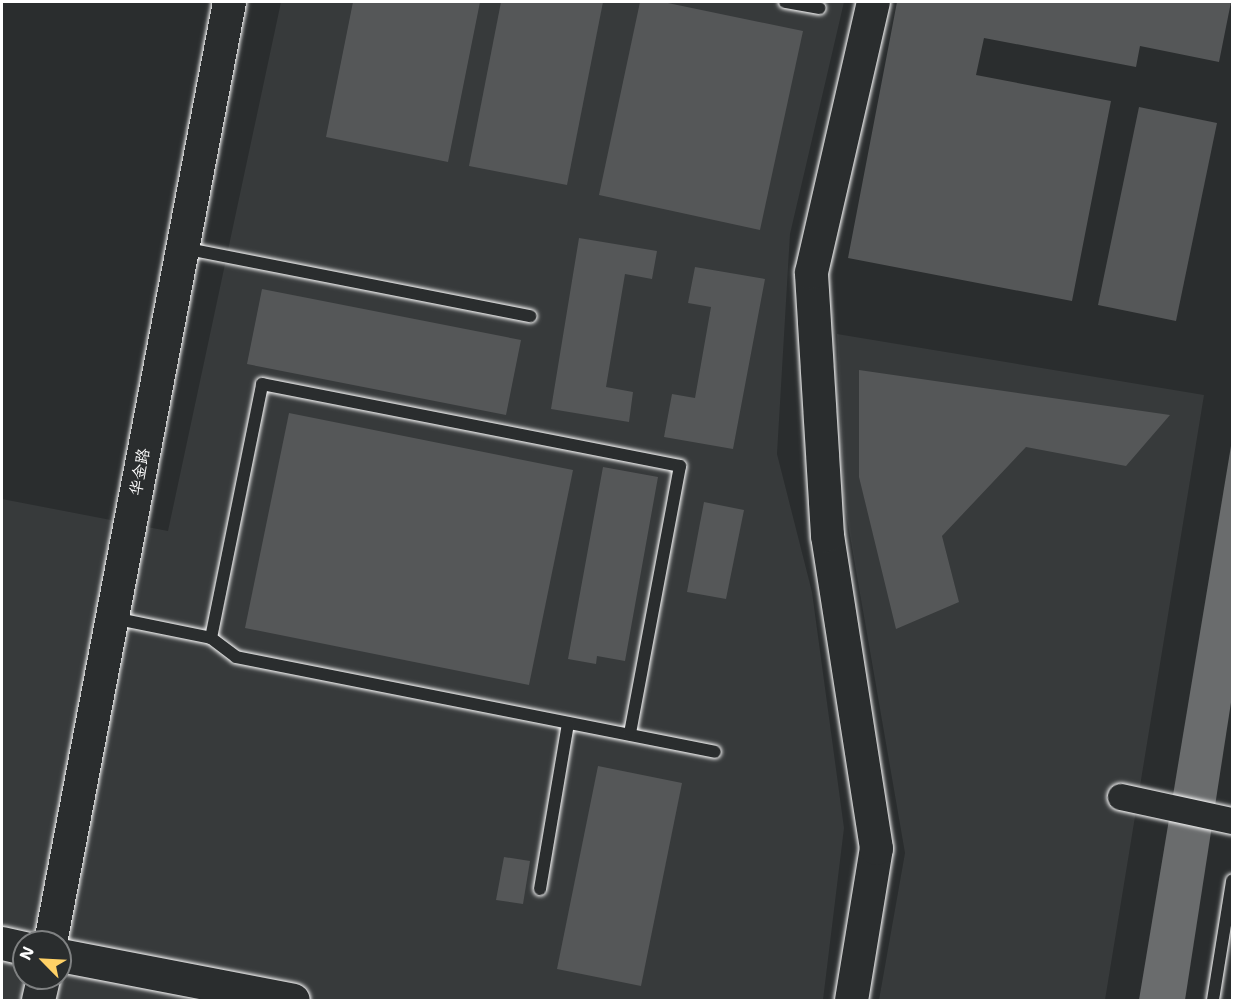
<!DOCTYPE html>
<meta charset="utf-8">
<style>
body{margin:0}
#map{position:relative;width:1234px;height:1002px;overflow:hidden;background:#2a2d2e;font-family:"Shantell Sans","LXGW WenKai TC",sans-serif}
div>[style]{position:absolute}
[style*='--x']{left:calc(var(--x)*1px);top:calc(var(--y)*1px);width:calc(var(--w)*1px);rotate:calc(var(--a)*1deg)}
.built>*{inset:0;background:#373a3b}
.water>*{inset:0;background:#6a6c6d}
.building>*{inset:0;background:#555758}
.roads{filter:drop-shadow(0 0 2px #fff) drop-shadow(0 0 2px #fff)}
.lane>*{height:12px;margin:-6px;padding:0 6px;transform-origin:6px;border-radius:6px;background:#2a2d2e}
.street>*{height:26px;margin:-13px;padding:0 13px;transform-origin:13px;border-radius:13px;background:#2a2d2e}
.secondary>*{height:33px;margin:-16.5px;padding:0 16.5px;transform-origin:16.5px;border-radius:16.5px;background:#2a2d2e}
.primary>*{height:33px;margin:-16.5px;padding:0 16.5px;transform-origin:16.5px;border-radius:16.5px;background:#2a2d2e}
span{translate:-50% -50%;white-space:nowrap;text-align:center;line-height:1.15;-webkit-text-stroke:4.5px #2a2d2e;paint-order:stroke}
.street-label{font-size:16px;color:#fff}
.frame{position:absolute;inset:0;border:3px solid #fff;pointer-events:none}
.north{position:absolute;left:12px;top:930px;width:60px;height:60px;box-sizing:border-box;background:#2a2d2e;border:2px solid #7f8182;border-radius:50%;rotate:294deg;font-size:16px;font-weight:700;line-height:24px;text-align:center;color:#fff}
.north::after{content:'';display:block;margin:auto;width:21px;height:27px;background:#ffd166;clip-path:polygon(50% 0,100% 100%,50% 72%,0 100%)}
</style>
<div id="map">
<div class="built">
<div style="clip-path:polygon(evenodd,281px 2px,844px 2px,790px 234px,777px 454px,812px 592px,844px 828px,823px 1000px,2px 1000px,2px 499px,168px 531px,281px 2px,24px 942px,60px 942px,60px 978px,24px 978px,24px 942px)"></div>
<div style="clip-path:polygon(837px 334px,1204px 395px,1105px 1000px,879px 1000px,905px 853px,844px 501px)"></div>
</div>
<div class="water">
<div style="clip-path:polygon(1232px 440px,1232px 696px,1185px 1000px,1139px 1000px)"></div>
</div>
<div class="building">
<div style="clip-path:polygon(353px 2px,480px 2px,448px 162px,326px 137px)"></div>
<div style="clip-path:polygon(501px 2px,603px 2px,567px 185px,469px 166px)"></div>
<div style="clip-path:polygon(640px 2px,663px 2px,803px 31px,760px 230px,599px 195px)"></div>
<div style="clip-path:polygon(897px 2px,1231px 2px,1219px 62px,1140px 46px,1136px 67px,984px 38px,976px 75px,1111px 101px,1072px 301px,848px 258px)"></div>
<div style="clip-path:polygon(1139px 107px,1217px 123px,1176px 321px,1098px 305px)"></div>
<div style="clip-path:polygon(579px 238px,657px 251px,652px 279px,625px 274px,606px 387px,633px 392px,629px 422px,551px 409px)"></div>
<div style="clip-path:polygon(695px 267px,765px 279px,733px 449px,664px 437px,672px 394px,695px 398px,711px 307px,688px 303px)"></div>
<div style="clip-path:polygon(262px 289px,521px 340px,506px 415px,247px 364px)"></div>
<div style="clip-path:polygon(859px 370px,1170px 415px,1126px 466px,1026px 447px,942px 536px,959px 602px,896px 629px,859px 477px)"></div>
<div style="clip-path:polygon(289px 413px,573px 470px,529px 685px,245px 628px)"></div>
<div style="clip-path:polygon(603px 467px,658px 477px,625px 661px,597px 656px,596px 664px,568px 659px)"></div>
<div style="clip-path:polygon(704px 502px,744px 510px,726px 599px,687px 592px)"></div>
<div style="clip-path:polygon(598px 766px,682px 783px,641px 986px,557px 969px)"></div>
<div style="clip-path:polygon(504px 857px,530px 861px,523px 904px,496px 900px)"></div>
</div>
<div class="roads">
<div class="lane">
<div style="--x:785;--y:2;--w:35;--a:10"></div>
<div style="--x:183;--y:248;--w:354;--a:11.1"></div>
<div style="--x:113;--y:618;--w:100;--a:11.5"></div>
<div style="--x:211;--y:638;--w:31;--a:37"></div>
<div style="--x:236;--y:657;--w:488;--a:11.2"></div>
<div style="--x:211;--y:638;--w:259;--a:-78.6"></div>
<div style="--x:262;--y:384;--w:426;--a:11.1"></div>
<div style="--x:680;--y:466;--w:273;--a:100.6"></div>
<div style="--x:540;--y:889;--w:168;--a:-80.4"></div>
<div style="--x:1213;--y:1000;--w:121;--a:-80.9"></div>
</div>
<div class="street">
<div style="--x:1121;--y:797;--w:114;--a:12.2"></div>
</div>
<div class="secondary">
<div style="--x:2;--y:943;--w:23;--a:13"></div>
<div style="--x:60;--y:955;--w:237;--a:10.9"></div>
<div style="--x:851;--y:1000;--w:154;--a:-80.7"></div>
<div style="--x:876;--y:848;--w:317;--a:-98.9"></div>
<div style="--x:827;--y:535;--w:263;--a:-93.5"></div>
<div style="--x:811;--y:272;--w:277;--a:-77.1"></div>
</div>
<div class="primary">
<div style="--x:50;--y:942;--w:957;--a:-79.22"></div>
<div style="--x:38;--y:1000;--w:23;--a:-77"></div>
</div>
</div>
<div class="street-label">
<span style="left:140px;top:472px;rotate:-79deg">华金路</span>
</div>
<div class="frame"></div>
<div class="north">N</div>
</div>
